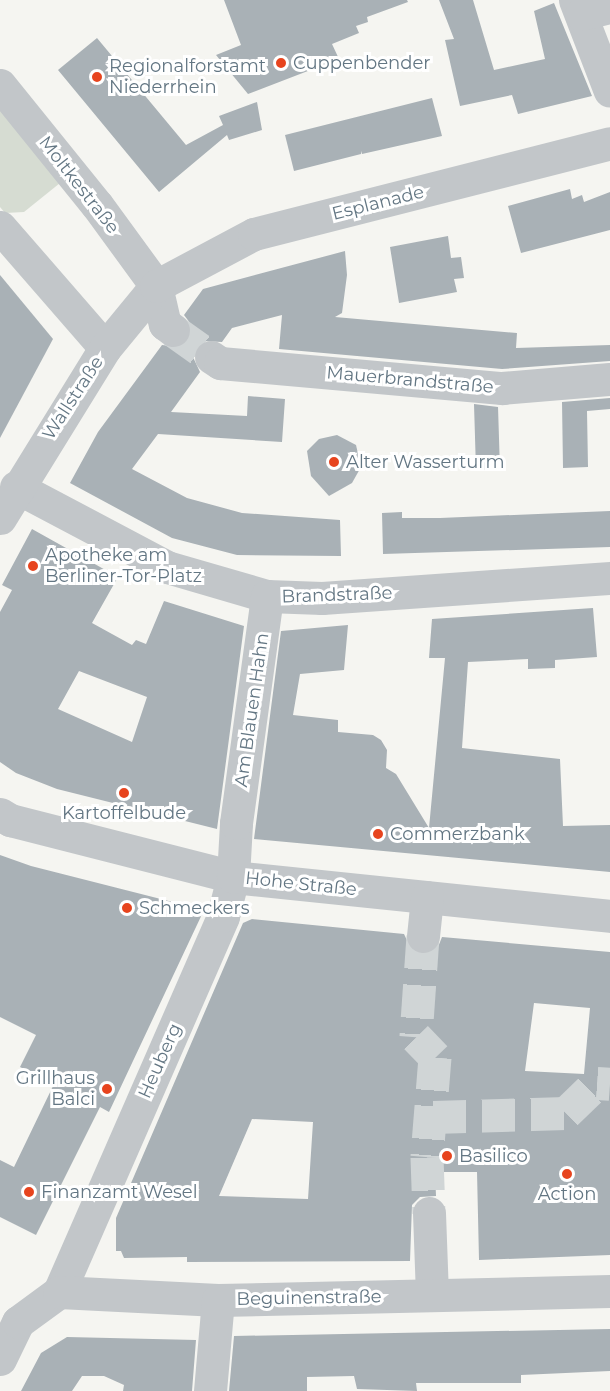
<!DOCTYPE html>
<meta charset="utf-8">
<style>
body{margin:0}
#map{position:relative;width:610px;height:1391px;overflow:hidden;background:#f5f5f1;font-family:Montserrat,sans-serif}
div>[style]{position:absolute}
[style*='--x']{left:calc(var(--x)*1px);top:calc(var(--y)*1px);width:calc(var(--w)*1px);rotate:calc(var(--a)*1deg)}
.green>*{inset:0;background:#d6dcd2}
.building>*{inset:0;background:#a9b1b6}
.minor-tunnel>*{height:33px;margin-top:-16.5px;transform-origin:0;background:repeating-linear-gradient(90deg,#d0d5d6 0 33px,transparent 0 49px)}
.minor>*{height:33px;margin:-16.5px;padding:0 16.5px;transform-origin:16.5px;border-radius:16.5px;background:#c2c6c9}
.dots>*{width:16px;height:16px;translate:-50% -50%;box-sizing:border-box;border:3px solid #fff;border-radius:50%}
span{translate:-50% -50%;white-space:nowrap;text-align:center;line-height:1.15;-webkit-text-stroke:6px #fff;paint-order:stroke}
.poi-label{font-size:18px;color:#637683}
.left{translate:0 -50%;text-align:left}
.right{translate:-100% -50%;text-align:right}
.street-label{font-size:18px;color:#637683}
</style>
<div id="map">
<div class="green">
<div style="clip-path:polygon(0 99px,65px 179px,24px 212px,5px 213px,0 207px)"></div>
</div>
<div class="building">
<div style="clip-path:polygon(224px 0,407px 0,408px 2px,367px 17px,368px 22px,356px 26px,359px 33px,332px 44px,339px 59px,248px 94px,216px 55px,241px 45px)"></div>
<div style="clip-path:polygon(439px 0,473px 0,494px 70px,545px 59px,534px 11px,554px 3px,592px 96px,518px 114px,512px 95px,460px 106px,445px 40px,454px 39px)"></div>
<div style="clip-path:polygon(97px 38px,186px 145px,223px 125px,219px 116px,257px 102px,262px 130px,229px 140px,227px 135px,159px 192px,58px 70px)"></div>
<div style="clip-path:polygon(432px 98px,442px 136px,362px 154px,362px 151px,361px 154px,294px 171px,285px 135px)"></div>
<div style="clip-path:polygon(570px 189px,572px 199px,582px 195px,584px 202px,610px 192px,610px 230px,521px 253px,508px 206px)"></div>
<div style="clip-path:polygon(448px 236px,451px 258px,461px 257px,464px 278px,454px 279px,457px 292px,399px 303px,390px 247px)"></div>
<div style="clip-path:polygon(345px 251px,347px 275px,342px 313px,335px 317px,517px 333px,516px 348px,610px 345px,610px 361px,502px 369px,279px 349px,282px 315px,232px 328px,222px 342px,202px 341px,192px 355px,200px 372px,171px 412px,247px 416px,248px 396px,285px 399px,282px 442px,158px 434px,132px 469px,187px 498px,242px 513px,340px 520px,341px 556px,237px 555px,172px 538px,70px 483px,98px 432px,162px 345px,180px 347px,188px 341px,190px 323px,184px 315px,203px 289px)"></div>
<div style="clip-path:polygon(0 275px,53px 339px,0 438px)"></div>
<div style="clip-path:polygon(610px 398px,610px 409px,587px 411px,588px 467px,563px 468px,562px 402px)"></div>
<div style="clip-path:polygon(474px 404px,498px 407px,500px 470px,476px 470px)"></div>
<div style="clip-path:polygon(337px 435px,356px 445px,361px 467px,352px 483px,329px 496px,311px 476px,307px 451px,319px 439px)"></div>
<div style="clip-path:polygon(610px 511px,610px 547px,383px 554px,382px 513px,402px 512px,402px 518px,440px 518px)"></div>
<div style="clip-path:polygon(evenodd,32px 529px,118px 577px,92px 623px,132px 645px,136px 640px,146px 644px,164px 601px,244px 626px,217px 829px,57px 789px,16px 773px,0 762px,0 612px,12px 590px,2px 585px,32px 529px,79px 671px,147px 697px,132px 742px,58px 709px,79px 671px)"></div>
<div style="clip-path:polygon(593px 608px,597px 657px,555px 660px,555px 668px,528px 669px,528px 659px,468px 662px,462px 748px,560px 759px,563px 826px,610px 825px,610px 872px,254px 839px,281px 631px,348px 625px,344px 670px,300px 674px,293px 715px,338px 720px,338px 732px,373px 735px,381px 740px,387px 750px,386px 768px,396px 774px,429px 828px,445px 658px,429px 658px,432px 619px)"></div>
<div style="clip-path:polygon(0 855px,31px 866px,204px 910px,109px 1112px,100px 1107px,36px 1235px,0 1217px,0 1160px,14px 1167px,54px 1084px,20px 1067px,36px 1035px,0 1017px)"></div>
<div style="clip-path:polygon(evenodd,252px 919px,404px 934px,412px 951px,422px 955px,438px 947px,442px 937px,610px 952px,610px 1255px,479px 1260px,477px 1172px,435px 1172px,436px 1196px,420px 1197px,412px 1205px,410px 1261px,187px 1262px,187px 1257px,124px 1258px,121px 1251px,116px 1251px,116px 1218px,243px 923px,252px 919px,534px 1003px,590px 1008px,584px 1074px,525px 1071px,534px 1003px,252px 919px,252px 1119px,313px 1122px,308px 1199px,219px 1196px,252px 1119px)"></div>
<div style="clip-path:polygon(610px 1329px,610px 1371px,521px 1375px,521px 1383px,416px 1383px,417px 1391px,357px 1389px,354px 1376px,307px 1377px,307px 1391px,229px 1391px,234px 1336px)"></div>
<div style="clip-path:polygon(67px 1337px,196px 1340px,192px 1391px,123px 1391px,124px 1385px,104px 1376px,82px 1376px,72px 1391px,21px 1391px,41px 1353px)"></div>
</div>
<div class="minor-tunnel">
<div style="--x:173;--y:330;--w:47;--a:35.4"></div>
<div style="--x:423;--y:936;--w:101;--a:94"></div>
<div style="--x:416;--y:1037;--w:28;--a:46"></div>
<div style="--x:435;--y:1057;--w:100;--a:94.6"></div>
<div style="--x:427;--y:1157;--w:56;--a:88"></div>
<div style="--x:433;--y:1117;--w:133;--a:-1.7"></div>
<div style="--x:566;--y:1113;--w:43;--a:-44.1"></div>
<div style="--x:597;--y:1083;--w:13;--a:4"></div>
</div>
<div class="minor">
<div style="--x:575;--y:0;--w:97;--a:69"></div>
<div style="--x:581;--y:14;--w:30;--a:-14"></div>
<div style="--x:0;--y:85;--w:154;--a:51.1"></div>
<div style="--x:97;--y:205;--w:100;--a:53.9"></div>
<div style="--x:156;--y:286;--w:39;--a:77"></div>
<div style="--x:165;--y:324;--w:10;--a:37"></div>
<div style="--x:0;--y:227;--w:160;--a:49"></div>
<div style="--x:211;--y:357;--w:11;--a:34"></div>
<div style="--x:220;--y:363;--w:283;--a:5.1"></div>
<div style="--x:502;--y:388;--w:108;--a:-4.8"></div>
<div style="--x:16;--y:487;--w:171;--a:27.9"></div>
<div style="--x:167;--y:567;--w:104;--a:16.2"></div>
<div style="--x:267;--y:596;--w:55;--a:2.1"></div>
<div style="--x:322;--y:598;--w:289;--a:-4"></div>
<div style="--x:0;--y:518;--w:200;--a:-58.3"></div>
<div style="--x:105;--y:348;--w:80;--a:-50.6"></div>
<div style="--x:156;--y:286;--w:111;--a:-28"></div>
<div style="--x:254;--y:234;--w:367;--a:-14.3"></div>
<div style="--x:0;--y:814;--w:12;--a:31"></div>
<div style="--x:10;--y:820;--w:230;--a:14.3"></div>
<div style="--x:233;--y:877;--w:379;--a:5.9"></div>
<div style="--x:423;--y:936;--w:39;--a:-84"></div>
<div style="--x:429;--y:1213;--w:82;--a:87.9"></div>
<div style="--x:59;--y:1292;--w:410;--a:-66.4"></div>
<div style="--x:223;--y:916;--w:40;--a:-75.6"></div>
<div style="--x:233;--y:877;--w:54;--a:-86.8"></div>
<div style="--x:236;--y:823;--w:229;--a:-82.2"></div>
<div style="--x:0;--y:1359;--w:41;--a:-64.1"></div>
<div style="--x:18;--y:1322;--w:51;--a:-36.2"></div>
<div style="--x:59;--y:1292;--w:159;--a:2.9"></div>
<div style="--x:218;--y:1300;--w:392;--a:-1.3"></div>
<div style="--x:210;--y:1391;--w:91;--a:-85"></div>
</div>
<div class="dots">
<div style="left:281px;top:63px;background:#e7441e"></div>
<div style="left:97px;top:77px;background:#e7441e"></div>
<div style="left:334px;top:462px;background:#e7441e"></div>
<div style="left:33px;top:566px;background:#e7441e"></div>
<div style="left:124px;top:793px;background:#e7441e"></div>
<div style="left:378px;top:834px;background:#e7441e"></div>
<div style="left:127px;top:908px;background:#e7441e"></div>
<div style="left:107px;top:1089px;background:#e7441e"></div>
<div style="left:447px;top:1156px;background:#e7441e"></div>
<div style="left:567px;top:1174px;background:#e7441e"></div>
<div style="left:29px;top:1192px;background:#e7441e"></div>
</div>
<div class="poi-label">
<span class="left" style="left:293px;top:63px">Cuppenbender</span>
<span class="left" style="left:109px;top:77px">Regionalforstamt<br>Niederrhein</span>
<span class="left" style="left:346px;top:462px">Alter Wasserturm</span>
<span class="left" style="left:45px;top:566px">Apotheke am<br>Berliner-Tor-Platz</span>
<span style="left:124px;top:813px">Kartoffelbude</span>
<span class="left" style="left:390px;top:834px">Commerzbank</span>
<span class="left" style="left:139px;top:908px">Schmeckers</span>
<span class="right" style="left:95px;top:1089px">Grillhaus<br>Balci</span>
<span class="left" style="left:459px;top:1156px">Basilico</span>
<span class="left" style="left:41px;top:1192px">Finanzamt Wesel</span>
<span style="left:567px;top:1194px">Action</span>
</div>
<div class="street-label">
<span style="left:79px;top:185px;rotate:52deg">Moltkestraße</span>
<span style="left:378px;top:203px;rotate:-14deg">Esplanade</span>
<span style="left:410px;top:380px;rotate:5deg">Mauerbrandstraße</span>
<span style="left:73px;top:398px;rotate:-57deg">Wallstraße</span>
<span style="left:337px;top:595px;rotate:-2deg">Brandstraße</span>
<span style="left:252px;top:710px;rotate:-82deg">Am Blauen Hahn</span>
<span style="left:301px;top:884px;rotate:6deg">Hohe Straße</span>
<span style="left:160px;top:1061px;rotate:-66deg">Heuberg</span>
<span style="left:309px;top:1298px;rotate:-1deg">Beguinenstraße</span>
</div>
</div>
